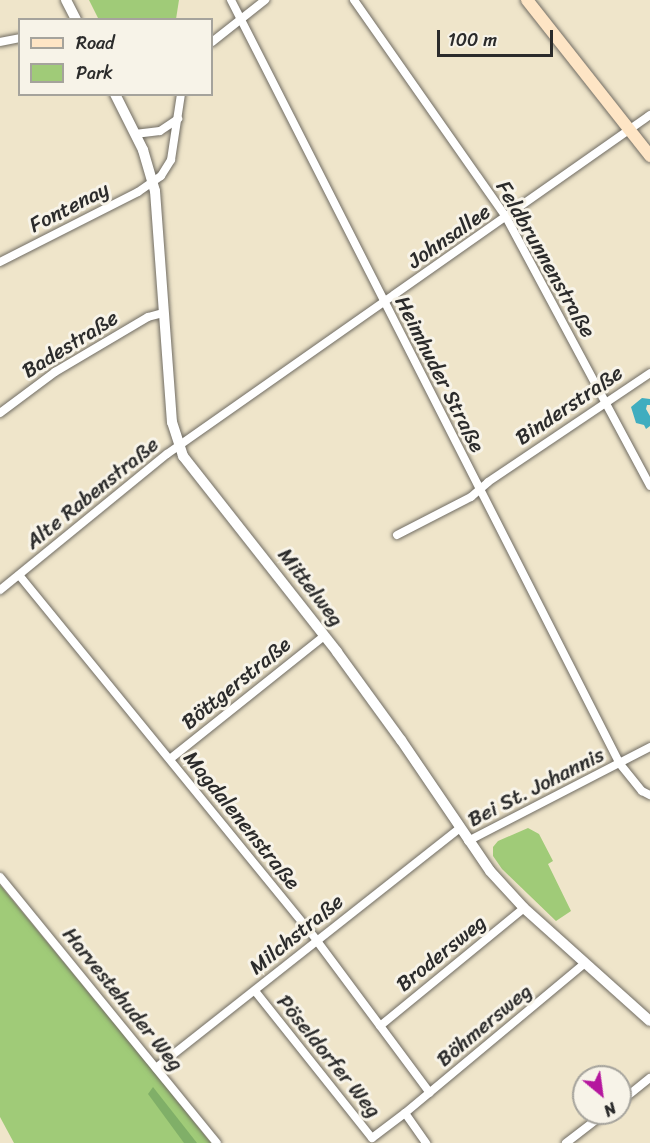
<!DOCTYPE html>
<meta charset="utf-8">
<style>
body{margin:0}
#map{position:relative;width:650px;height:1143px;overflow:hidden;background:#efe5ca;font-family:Sriracha,sans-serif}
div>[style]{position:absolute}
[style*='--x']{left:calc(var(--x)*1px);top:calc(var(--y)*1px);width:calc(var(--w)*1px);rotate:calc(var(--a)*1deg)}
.green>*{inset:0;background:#a0cb78}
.forest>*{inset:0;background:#80af68}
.water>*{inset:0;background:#40adbf}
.roads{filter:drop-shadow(0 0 2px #706c63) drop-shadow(0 0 2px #706c63)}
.minor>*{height:8px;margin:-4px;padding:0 4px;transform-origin:4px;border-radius:4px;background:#fff}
.tertiary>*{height:10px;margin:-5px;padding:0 5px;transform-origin:5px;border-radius:5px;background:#fff}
.secondary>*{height:12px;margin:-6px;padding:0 6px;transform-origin:6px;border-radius:6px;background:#fee5c5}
span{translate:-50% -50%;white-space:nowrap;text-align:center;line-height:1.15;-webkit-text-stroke:6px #f7f3e8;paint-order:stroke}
.street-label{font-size:21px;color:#2b2b2b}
.legend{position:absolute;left:18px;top:18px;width:195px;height:78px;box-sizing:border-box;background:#f7f3e8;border:2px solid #a5a39c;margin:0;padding:8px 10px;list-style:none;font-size:18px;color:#2b2b2b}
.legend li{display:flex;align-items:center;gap:12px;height:30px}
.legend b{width:30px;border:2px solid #a5a39c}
.north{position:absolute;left:572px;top:1065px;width:60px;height:60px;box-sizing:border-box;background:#f7f3e8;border:2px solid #a5a39c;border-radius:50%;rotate:151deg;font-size:16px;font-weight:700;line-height:24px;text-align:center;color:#2b2b2b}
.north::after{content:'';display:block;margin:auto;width:21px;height:27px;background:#b5179e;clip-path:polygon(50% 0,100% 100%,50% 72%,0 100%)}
.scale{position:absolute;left:437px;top:30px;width:116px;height:27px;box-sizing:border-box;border:3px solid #2b2b2b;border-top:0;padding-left:8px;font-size:18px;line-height:21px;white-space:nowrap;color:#2b2b2b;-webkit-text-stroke:4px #f7f3e8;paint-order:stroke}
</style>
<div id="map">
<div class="green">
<div style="clip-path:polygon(89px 0,179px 0,176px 19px,99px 20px)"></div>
<div style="clip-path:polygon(528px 828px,539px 834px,553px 861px,548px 864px,571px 911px,556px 921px,502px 869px,493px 856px,493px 847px,498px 841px)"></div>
<div style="clip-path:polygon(0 885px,155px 1073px,211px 1143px,14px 1143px,0 1117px)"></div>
</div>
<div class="forest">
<div style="clip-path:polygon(153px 1087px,197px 1143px,184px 1143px,148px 1094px)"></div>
</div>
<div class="water">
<div style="clip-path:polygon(642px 398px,650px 399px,650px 405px,647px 405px,646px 409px,650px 416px,650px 426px,646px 429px,644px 425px,636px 423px,631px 407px)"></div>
</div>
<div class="roads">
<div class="minor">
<div style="--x:231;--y:0;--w:857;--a:63.02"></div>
<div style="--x:620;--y:764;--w:35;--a:51"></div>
<div style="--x:642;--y:791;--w:9;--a:27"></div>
<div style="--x:354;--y:0;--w:265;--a:55"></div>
<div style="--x:506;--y:217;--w:305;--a:61.8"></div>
<div style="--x:0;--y:42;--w:20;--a:-11"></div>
<div style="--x:212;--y:42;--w:68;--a:-38.4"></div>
<div style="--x:135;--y:134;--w:25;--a:-7"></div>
<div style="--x:160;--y:131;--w:22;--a:-34"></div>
<div style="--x:0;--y:262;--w:155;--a:-26.9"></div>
<div style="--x:138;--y:192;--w:28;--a:-35"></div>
<div style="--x:161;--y:176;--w:19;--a:-58"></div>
<div style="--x:171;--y:160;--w:67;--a:-81.4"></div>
<div style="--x:0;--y:413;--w:69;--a:-36.7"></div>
<div style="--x:55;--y:372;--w:108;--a:-30.6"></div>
<div style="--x:148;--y:317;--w:16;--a:-15"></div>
<div style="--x:397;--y:535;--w:83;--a:-27.2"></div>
<div style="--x:471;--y:497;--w:23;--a:-41"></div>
<div style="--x:488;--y:482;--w:195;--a:-33.9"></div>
<div style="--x:19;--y:575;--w:472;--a:50.8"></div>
<div style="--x:317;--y:941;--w:189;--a:53.4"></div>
<div style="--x:0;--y:590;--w:215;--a:-39.2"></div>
<div style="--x:167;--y:454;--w:590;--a:-35.06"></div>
<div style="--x:170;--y:759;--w:197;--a:-38.6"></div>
<div style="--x:468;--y:841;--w:205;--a:-27.3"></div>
<div style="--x:0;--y:877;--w:343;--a:50.8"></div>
<div style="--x:255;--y:991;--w:188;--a:51.5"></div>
<div style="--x:372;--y:1138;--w:41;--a:-37.1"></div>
<div style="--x:405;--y:1113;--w:37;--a:55"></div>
<div style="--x:380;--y:1026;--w:186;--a:-39.3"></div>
<div style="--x:156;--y:1068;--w:386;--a:-38.3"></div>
<div style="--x:620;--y:1102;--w:38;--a:-39"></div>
<div style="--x:405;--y:1113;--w:234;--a:-39.8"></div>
<div style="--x:566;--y:1143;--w:49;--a:-37.6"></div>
</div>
<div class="tertiary">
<div style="--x:66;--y:0;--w:22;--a:63"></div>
<div style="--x:115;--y:94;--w:63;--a:63.4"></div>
<div style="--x:143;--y:150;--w:43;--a:73.7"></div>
<div style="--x:155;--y:191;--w:232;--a:85.8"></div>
<div style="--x:172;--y:422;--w:36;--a:72"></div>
<div style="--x:183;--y:456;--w:249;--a:51.8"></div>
<div style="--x:337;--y:652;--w:109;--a:54"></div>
<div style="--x:401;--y:740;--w:158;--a:55.8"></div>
<div style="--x:490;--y:871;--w:50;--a:47.4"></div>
<div style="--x:524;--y:908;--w:169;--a:41.9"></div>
</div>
<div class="secondary">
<div style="--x:527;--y:0;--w:199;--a:51.7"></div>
</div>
</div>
<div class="street-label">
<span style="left:69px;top:207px;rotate:-27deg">Fontenay</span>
<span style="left:449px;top:236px;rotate:-35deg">Johnsallee</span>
<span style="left:546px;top:259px;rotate:60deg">Feldbrunnenstraße</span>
<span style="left:70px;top:344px;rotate:-32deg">Badestraße</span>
<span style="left:440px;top:374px;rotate:63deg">Heimhuder Straße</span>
<span style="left:569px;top:405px;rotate:-34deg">Binderstraße</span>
<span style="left:92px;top:493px;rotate:-39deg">Alte Rabenstraße</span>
<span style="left:311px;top:587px;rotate:52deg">Mittelweg</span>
<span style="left:236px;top:683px;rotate:-39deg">Böttgerstraße</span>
<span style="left:536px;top:787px;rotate:-27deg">Bei St. Johannis</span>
<span style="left:242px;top:820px;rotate:51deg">Magdalenenstraße</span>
<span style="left:296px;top:934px;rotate:-39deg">Milchstraße</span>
<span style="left:441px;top:953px;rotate:-39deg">Brodersweg</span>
<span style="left:123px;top:999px;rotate:51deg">Harvestehuder Weg</span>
<span style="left:484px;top:1025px;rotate:-40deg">Böhmersweg</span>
<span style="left:329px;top:1056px;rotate:51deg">Pöseldorfer Weg</span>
</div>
<ul class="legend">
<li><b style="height:8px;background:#fee5c5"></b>Road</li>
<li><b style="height:16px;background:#a0cb78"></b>Park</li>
</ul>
<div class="north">N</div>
<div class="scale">100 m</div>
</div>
